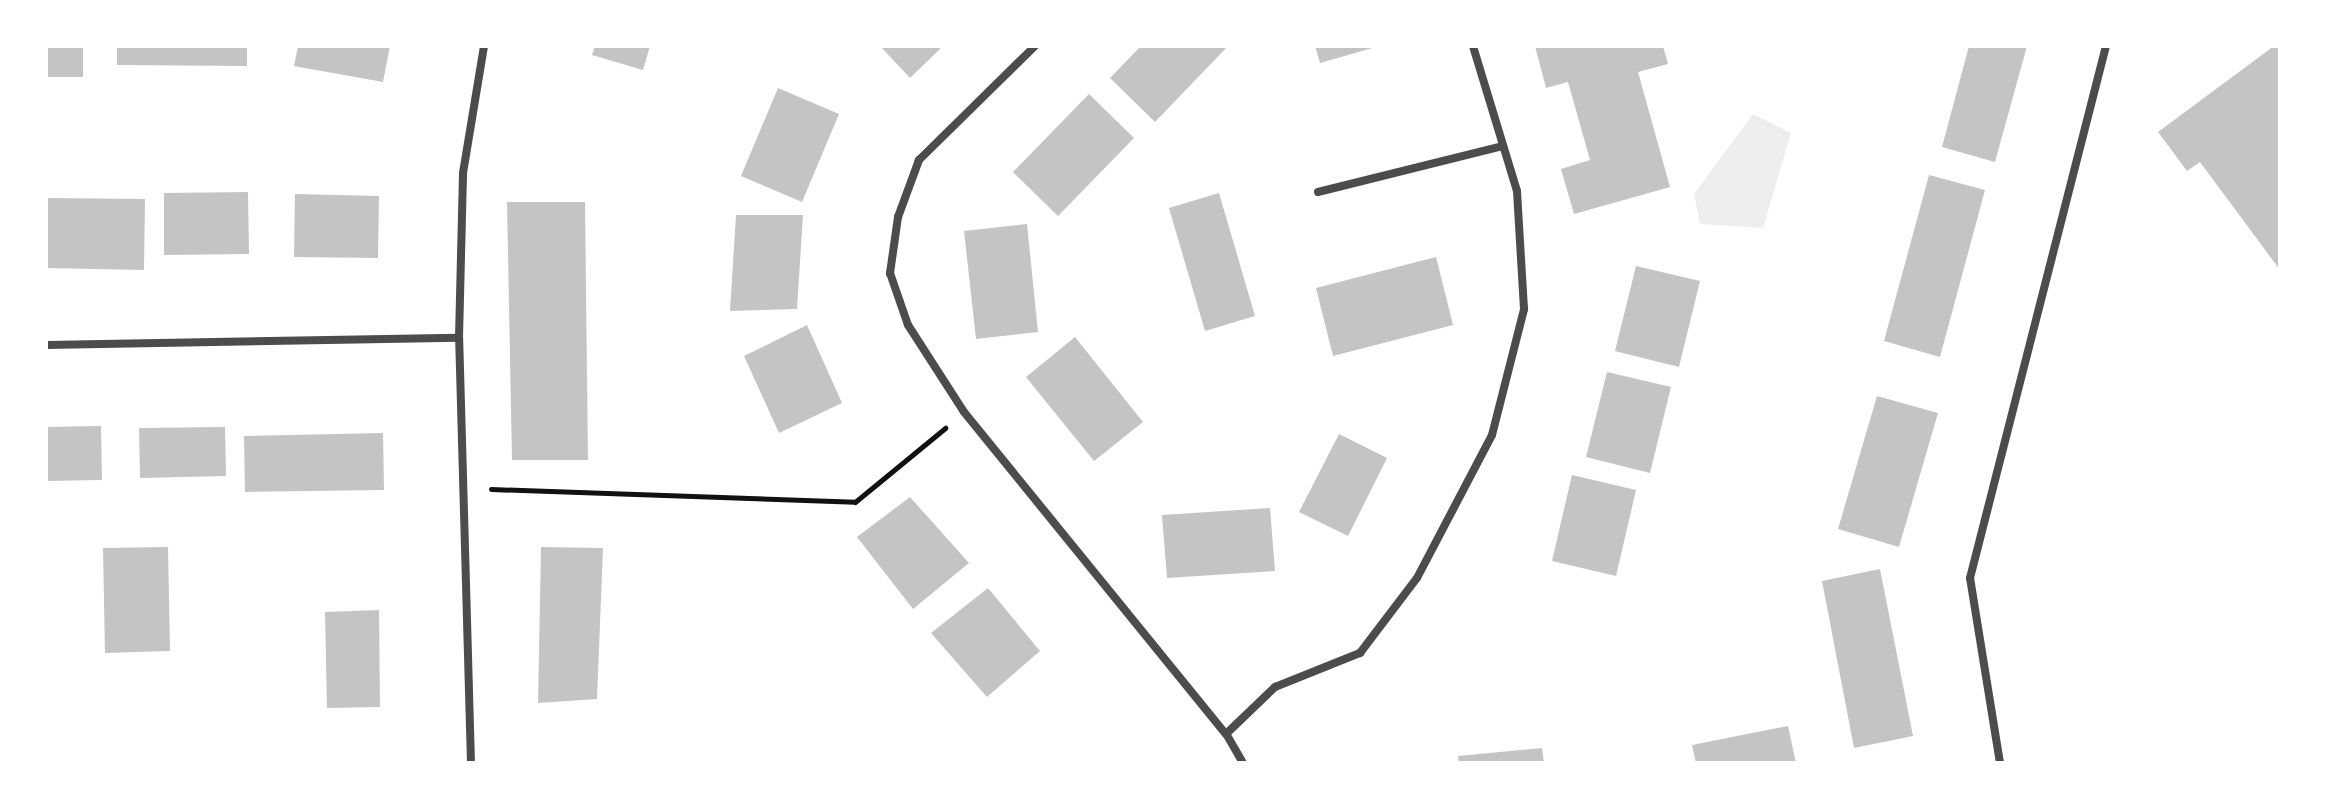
<!DOCTYPE html>
<style>
body{margin:0}
#map{position:relative;width:2326px;height:809px;overflow:hidden;background:#fff;font-family:"Varela Round",sans-serif}
div>[style]{position:absolute}
[style*='--x']{left:calc(var(--x)*1px);top:calc(var(--y)*1px);width:calc(var(--w)*1px);rotate:calc(var(--a)*1deg)}
.green>*{inset:0;background:#eee}
.building>*{inset:0;background:#c4c4c4}
.path>*{height:5px;margin:-2.5px;padding:0 2.5px;transform-origin:2.5px;border-radius:2.5px;background:#111}
.minor>*{height:8px;margin:-4px;padding:0 4px;transform-origin:4px;border-radius:4px;background:#4c4c4c}
span{translate:-50% -50%;white-space:nowrap;text-align:center;line-height:1.15;-webkit-text-stroke:6px #fff;paint-order:stroke}
.frame{position:absolute;inset:0;border:48px solid #fff;pointer-events:none}
</style>
<div id="map">
<div class="green">
<div style="clip-path:polygon(1753px 114px,1791px 133px,1763px 228px,1700px 224px,1694px 194px)"></div>
</div>
<div class="building">
<div style="clip-path:polygon(46px 46px,83px 46px,83px 77px,46px 77px)"></div>
<div style="clip-path:polygon(117px 46px,247px 46px,247px 66px,117px 65px)"></div>
<div style="clip-path:polygon(298px 46px,390px 46px,383px 82px,294px 66px)"></div>
<div style="clip-path:polygon(595px 46px,650px 46px,643px 70px,592px 55px)"></div>
<div style="clip-path:polygon(880px 46px,943px 46px,910px 78px)"></div>
<div style="clip-path:polygon(1141px 46px,1228px 46px,1155px 122px,1110px 78px)"></div>
<div style="clip-path:polygon(1315px 46px,1376px 46px,1376px 47px,1320px 63px)"></div>
<div style="clip-path:polygon(1535px 46px,1663px 46px,1668px 64px,1638px 72px,1670px 187px,1574px 214px,1561px 169px,1590px 160px,1568px 82px,1546px 88px)"></div>
<div style="clip-path:polygon(1969px 46px,2027px 46px,1995px 162px,1942px 147px)"></div>
<div style="clip-path:polygon(2274px 46px,2280px 46px,2280px 270px,2200px 162px,2187px 171px,2158px 132px)"></div>
<div style="clip-path:polygon(778px 88px,839px 114px,802px 202px,741px 176px)"></div>
<div style="clip-path:polygon(1089px 94px,1134px 138px,1058px 216px,1013px 172px)"></div>
<div style="clip-path:polygon(1929px 175px,1985px 190px,1940px 357px,1884px 341px)"></div>
<div style="clip-path:polygon(248px 192px,249px 254px,164px 255px,164px 193px)"></div>
<div style="clip-path:polygon(1219px 193px,1255px 316px,1205px 331px,1169px 208px)"></div>
<div style="clip-path:polygon(295px 194px,379px 196px,378px 258px,294px 257px)"></div>
<div style="clip-path:polygon(46px 198px,145px 199px,144px 270px,46px 268px)"></div>
<div style="clip-path:polygon(507px 202px,585px 202px,588px 460px,512px 460px)"></div>
<div style="clip-path:polygon(736px 215px,803px 215px,797px 309px,730px 311px)"></div>
<div style="clip-path:polygon(1027px 224px,1038px 332px,976px 339px,964px 231px)"></div>
<div style="clip-path:polygon(1436px 257px,1453px 325px,1333px 356px,1316px 288px)"></div>
<div style="clip-path:polygon(1636px 266px,1700px 281px,1679px 367px,1615px 351px)"></div>
<div style="clip-path:polygon(807px 325px,842px 403px,779px 433px,744px 356px)"></div>
<div style="clip-path:polygon(1075px 337px,1143px 422px,1094px 461px,1026px 377px)"></div>
<div style="clip-path:polygon(1607px 372px,1671px 387px,1650px 473px,1586px 457px)"></div>
<div style="clip-path:polygon(1877px 396px,1938px 413px,1899px 547px,1838px 529px)"></div>
<div style="clip-path:polygon(101px 426px,102px 480px,46px 481px,46px 427px)"></div>
<div style="clip-path:polygon(225px 427px,226px 476px,140px 478px,139px 428px)"></div>
<div style="clip-path:polygon(383px 433px,384px 490px,245px 492px,244px 436px)"></div>
<div style="clip-path:polygon(1339px 434px,1387px 458px,1348px 536px,1299px 512px)"></div>
<div style="clip-path:polygon(1572px 475px,1636px 490px,1616px 576px,1552px 561px)"></div>
<div style="clip-path:polygon(910px 497px,969px 563px,913px 609px,857px 537px)"></div>
<div style="clip-path:polygon(1270px 508px,1275px 571px,1167px 578px,1162px 515px)"></div>
<div style="clip-path:polygon(168px 547px,170px 651px,105px 653px,103px 548px)"></div>
<div style="clip-path:polygon(541px 547px,603px 548px,597px 699px,538px 703px)"></div>
<div style="clip-path:polygon(1880px 569px,1913px 736px,1854px 748px,1822px 581px)"></div>
<div style="clip-path:polygon(988px 588px,1040px 651px,987px 697px,931px 633px)"></div>
<div style="clip-path:polygon(379px 610px,380px 707px,327px 708px,325px 612px)"></div>
<div style="clip-path:polygon(1788px 726px,1796px 763px,1696px 763px,1692px 745px)"></div>
<div style="clip-path:polygon(1542px 748px,1544px 763px,1459px 763px,1458px 756px)"></div>
</div>
<div class="path">
<div style="--x:491;--y:489;--w:364;--a:2"></div>
<div style="--x:855;--y:502;--w:117;--a:-39.4"></div>
</div>
<div class="minor">
<div style="--x:1035;--y:46;--w:163;--a:135.5"></div>
<div style="--x:919;--y:160;--w:61;--a:110.2"></div>
<div style="--x:898;--y:217;--w:57;--a:98.1"></div>
<div style="--x:890;--y:273;--w:55;--a:70.9"></div>
<div style="--x:908;--y:325;--w:103;--a:57.2"></div>
<div style="--x:964;--y:412;--w:415;--a:50.9"></div>
<div style="--x:1318;--y:192;--w:190;--a:-14"></div>
<div style="--x:46;--y:345;--w:413;--a:-1"></div>
<div style="--x:471;--y:763;--w:425;--a:-91.6"></div>
<div style="--x:459;--y:338;--w:165;--a:-88.6"></div>
<div style="--x:463;--y:173;--w:129;--a:-80.6"></div>
<div style="--x:1243;--y:763;--w:34;--a:-120"></div>
<div style="--x:1226;--y:734;--w:68;--a:-43.8"></div>
<div style="--x:1275;--y:687;--w:92;--a:-21.8"></div>
<div style="--x:1360;--y:653;--w:94;--a:-52.8"></div>
<div style="--x:1417;--y:578;--w:161;--a:-62.3"></div>
<div style="--x:1492;--y:435;--w:130;--a:-75.7"></div>
<div style="--x:1524;--y:309;--w:118;--a:-93.4"></div>
<div style="--x:1517;--y:191;--w:152;--a:-106.9"></div>
<div style="--x:2000;--y:763;--w:187;--a:-99.2"></div>
<div style="--x:1970;--y:578;--w:549;--a:-75.66"></div>
</div>
<div class="frame"></div>
</div>
